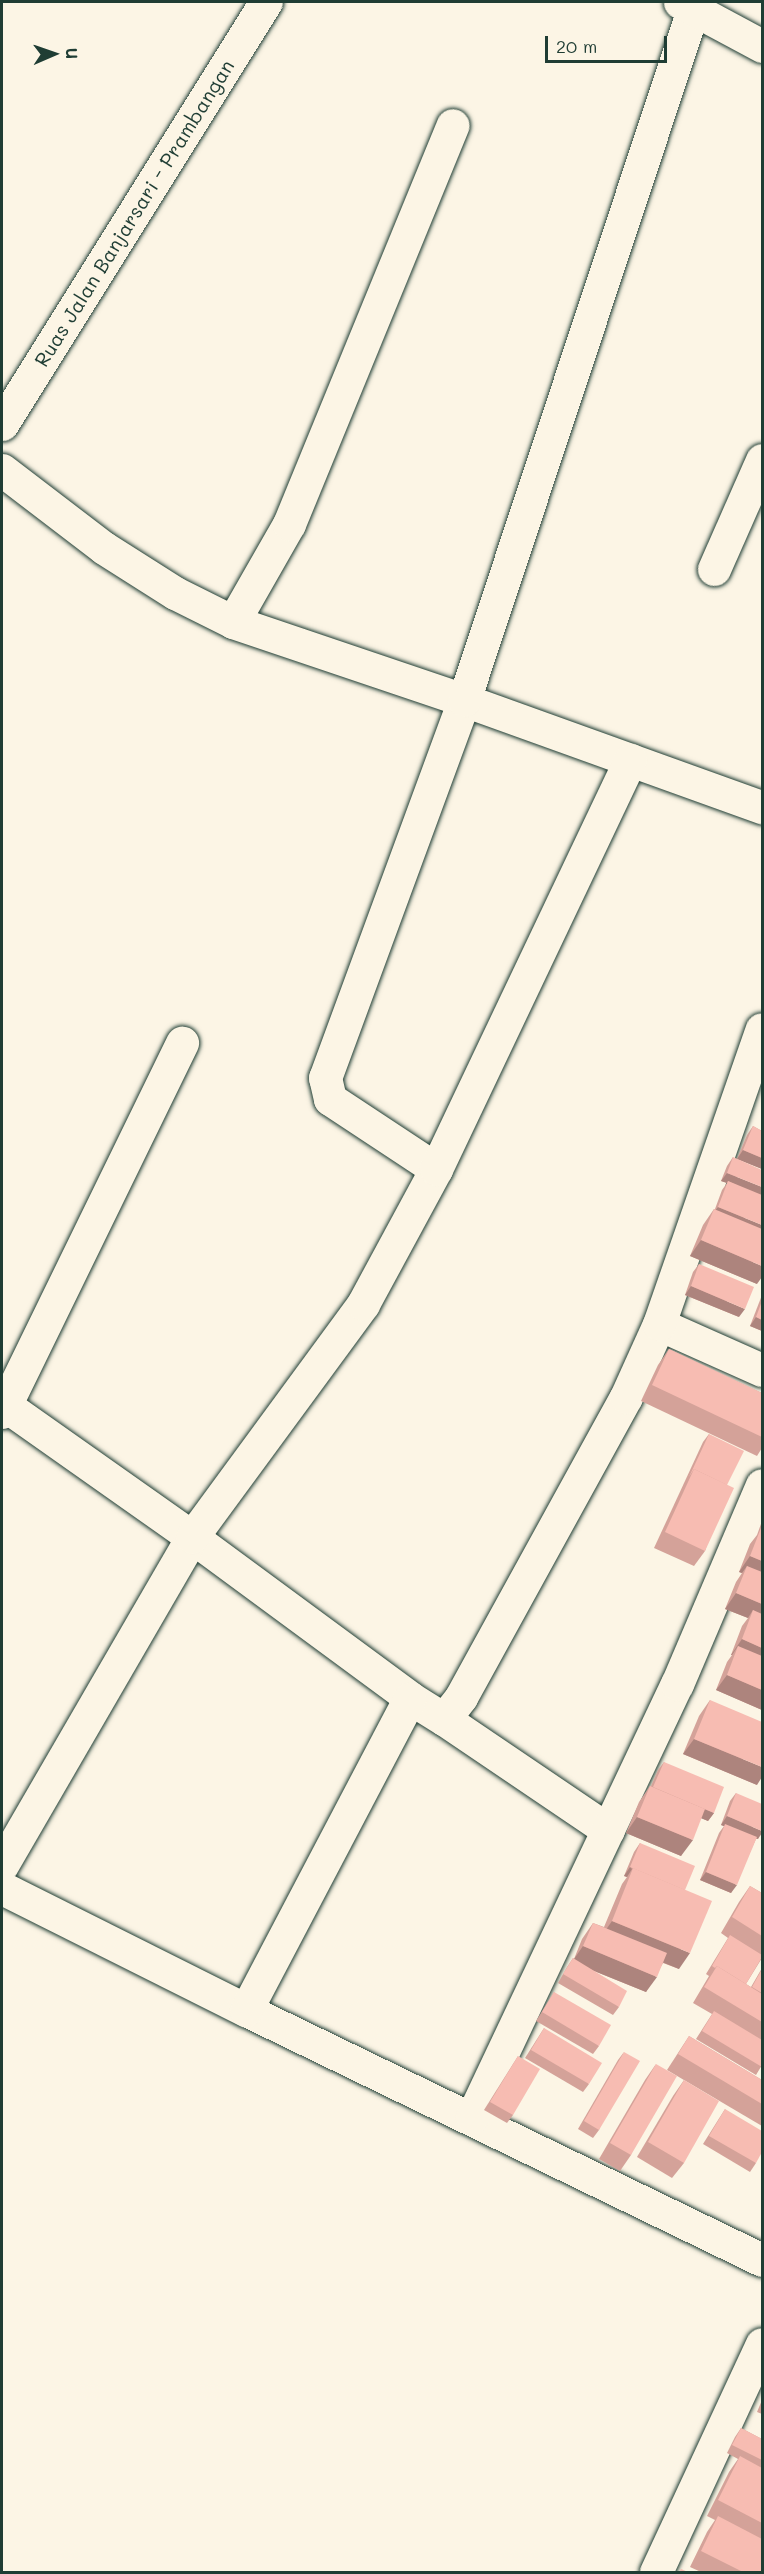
<!DOCTYPE html>
<style>
body{margin:0}
#map{position:relative;width:764px;height:2574px;overflow:hidden;background:#fcf5e5;font-family:Mali,sans-serif}
div>[style]{position:absolute}
[style*='--x']{left:calc(var(--x)*1px);top:calc(var(--y)*1px);width:calc(var(--w)*1px);rotate:calc(var(--a)*1deg)}
.roads{filter:drop-shadow(0 0 2px #1f3d34) drop-shadow(0 0 2px #1f3d34)}
.street>*{height:33px;margin:-16.5px;padding:0 16.5px;transform-origin:16.5px;border-radius:16.5px;background:#fcf5e5}
.secondary>*{height:33px;margin:-16.5px;padding:0 16.5px;transform-origin:16.5px;border-radius:16.5px;background:#fcf5e5}
.wall>*{inset:0;background:#d4a299}
.shaded-wall>*{inset:0;background:#ad847d}
.building>*{inset:0;background:#f7bcb2}
span{translate:-50% -50%;white-space:nowrap;text-align:center;line-height:1.15;-webkit-text-stroke:6px #fcf5e5;paint-order:stroke}
.street-label{font-size:20px;color:#1f3d34}
.frame{position:absolute;inset:0;border:3px solid #1f3d34;pointer-events:none}
.north{position:absolute;left:24px;top:24px;width:60px;height:60px;-webkit-text-stroke:4px #fcf5e5;paint-order:stroke;rotate:88deg;font-size:16px;font-weight:700;line-height:24px;text-align:center;color:#1f3d34}
.north::after{content:'';display:block;margin:auto;width:21px;height:27px;background:#1f3d34;clip-path:polygon(50% 0,100% 100%,50% 72%,0 100%)}
.scale{position:absolute;left:545px;top:36px;width:122px;height:27px;box-sizing:border-box;border:3px solid #1f3d34;border-top:0;padding-left:8px;font-size:18px;line-height:21px;white-space:nowrap;color:#1f3d34;-webkit-text-stroke:4px #fcf5e5;paint-order:stroke}
</style>
<div id="map">
<div class="roads">
<div class="street">
<div style="--x:2;--y:470;--w:128;--a:37.4"></div>
<div style="--x:104;--y:548;--w:84;--a:32.4"></div>
<div style="--x:175;--y:593;--w:65;--a:26.6"></div>
<div style="--x:233;--y:622;--w:244;--a:18.7"></div>
<div style="--x:464;--y:700;--w:317;--a:19.8"></div>
<div style="--x:714;--y:569;--w:119;--a:-66.2"></div>
<div style="--x:233;--y:622;--w:113;--a:-60.3"></div>
<div style="--x:289;--y:524;--w:431;--a:-67.7"></div>
<div style="--x:436;--y:1169;--w:127;--a:-146.6"></div>
<div style="--x:330;--y:1099;--w:22;--a:-103"></div>
<div style="--x:325;--y:1078;--w:403;--a:-69.8"></div>
<div style="--x:464;--y:700;--w:728;--a:-71.66"></div>
<div style="--x:672;--y:1330;--w:98;--a:24"></div>
<div style="--x:2;--y:1403;--w:232;--a:35.2"></div>
<div style="--x:192;--y:1537;--w:271;--a:36.4"></div>
<div style="--x:410;--y:1698;--w:40;--a:32"></div>
<div style="--x:444;--y:1719;--w:28;--a:-52"></div>
<div style="--x:461;--y:1697;--w:342;--a:-61.2"></div>
<div style="--x:626;--y:1397;--w:80;--a:-65.7"></div>
<div style="--x:659;--y:1324;--w:312;--a:-70.8"></div>
<div style="--x:2;--y:1412;--w:411;--a:-64"></div>
<div style="--x:444;--y:1719;--w:198;--a:34.1"></div>
<div style="--x:2;--y:1865;--w:379;--a:-59.9"></div>
<div style="--x:192;--y:1537;--w:289;--a:-53.7"></div>
<div style="--x:363;--y:1304;--w:153;--a:-61.6"></div>
<div style="--x:436;--y:1169;--w:453;--a:-64.6"></div>
<div style="--x:2;--y:1888;--w:273;--a:26.6"></div>
<div style="--x:246;--y:2010;--w:573;--a:25.85"></div>
<div style="--x:246;--y:2010;--w:352;--a:-62.3"></div>
<div style="--x:472;--y:2117;--w:479;--a:-64.7"></div>
<div style="--x:677;--y:1684;--w:216;--a:-66.9"></div>
</div>
<div class="secondary">
<div style="--x:680;--y:2;--w:93;--a:28.2"></div>
<div style="--x:2;--y:424;--w:498;--a:-58"></div>
<div style="--x:656;--y:2572;--w:251;--a:-65.1"></div>
</div>
</div>
<div class="wall">
<div style="clip-path:polygon(753px 1126px,762px 1131px,762px 1169px,737px 1159px,747px 1135px)"></div>
<div style="clip-path:polygon(733px 1157px,757px 1284px,690px 1256px,703px 1225px,714px 1209px,715px 1209px,722px 1190px,727px 1183px,721px 1181px,727px 1166px)"></div>
<div style="clip-path:polygon(699px 1264px,739px 1317px,685px 1295px,693px 1272px)"></div>
<div style="clip-path:polygon(762px 1295px,762px 1331px,750px 1326px)"></div>
<div style="clip-path:polygon(669px 1349px,762px 1393px,762px 1448px,757px 1456px,641px 1401px,658px 1365px)"></div>
<div style="clip-path:polygon(709px 1434px,727px 1485px,705px 1551px,694px 1566px,654px 1548px,703px 1442px)"></div>
<div style="clip-path:polygon(762px 1521px,762px 1710px,716px 1690px,727px 1662px,732px 1655px,731px 1655px,742px 1626px,748px 1618px,725px 1609px,736px 1582px,742px 1573px,739px 1572px,750px 1544px,757px 1535px)"></div>
<div style="clip-path:polygon(710px 1700px,757px 1785px,683px 1754px,699px 1716px)"></div>
<div style="clip-path:polygon(664px 1762px,714px 1813px,708px 1821px,701px 1818px,681px 1856px,626px 1833px,639px 1802px,650px 1786px,651px 1786px,658px 1770px)"></div>
<div style="clip-path:polygon(736px 1793px,758px 1839px,756px 1839px,731px 1893px,700px 1880px,719px 1833px,724px 1826px,721px 1825px,730px 1801px)"></div>
<div style="clip-path:polygon(640px 1843px,685px 1890px,679px 1969px,663px 1963px,646px 1992px,594px 1971px,619px 2007px,613px 2015px,558px 1983px,567px 1967px,573px 1958px,574px 1959px,582px 1939px,593px 1923px,604px 1927px,622px 1884px,627px 1877px,624px 1876px,634px 1852px)"></div>
<div style="clip-path:polygon(750px 1886px,762px 1893px,762px 1958px,746px 1984px,751px 1987px,762px 1968px,762px 2065px,756px 2075px,696px 2039px,712px 2014px,693px 2003px,709px 1976px,706px 1974px,728px 1938px,721px 1933px,739px 1902px)"></div>
<div style="clip-path:polygon(554px 1992px,599px 2046px,593px 2054px,536px 2021px)"></div>
<div style="clip-path:polygon(544px 2028px,589px 2084px,583px 2092px,525px 2058px)"></div>
<div style="clip-path:polygon(689px 2036px,762px 2080px,762px 2126px,667px 2070px)"></div>
<div style="clip-path:polygon(624px 2052px,599px 2130px,593px 2138px,578px 2129px,618px 2060px)"></div>
<div style="clip-path:polygon(518px 2056px,513px 2115px,507px 2123px,484px 2110px)"></div>
<div style="clip-path:polygon(656px 2064px,631px 2155px,620px 2171px,599px 2159px,645px 2080px)"></div>
<div style="clip-path:polygon(684px 2080px,684px 2163px,672px 2178px,637px 2157px,673px 2096px)"></div>
<div style="clip-path:polygon(725px 2109px,756px 2163px,750px 2172px,703px 2144px)"></div>
<div style="clip-path:polygon(762px 2400px,762px 2414px,757px 2412px)"></div>
<div style="clip-path:polygon(741px 2428px,762px 2439px,762px 2572px,701px 2572px,690px 2567px,707px 2532px,715px 2520px,707px 2516px,729px 2472px,738px 2459px,727px 2453px,735px 2437px)"></div>
</div>
<div class="shaded-wall">
<div style="clip-path:polygon(743px 1150px,762px 1158px,762px 1169px,737px 1159px)"></div>
<div style="clip-path:polygon(727px 1173px,762px 1187px,762px 1198px,728px 1181px,727px 1183px,721px 1181px)"></div>
<div style="clip-path:polygon(718px 1207px,762px 1225px,762px 1236px,712px 1215px)"></div>
<div style="clip-path:polygon(701px 1240px,762px 1266px,762px 1277px,757px 1284px,690px 1256px)"></div>
<div style="clip-path:polygon(691px 1286px,745px 1309px,739px 1317px,685px 1295px)"></div>
<div style="clip-path:polygon(756px 1317px,762px 1320px,762px 1331px,750px 1326px)"></div>
<div style="clip-path:polygon(750px 1556px,762px 1561px,762px 1581px,747px 1566px,742px 1573px,739px 1572px)"></div>
<div style="clip-path:polygon(736px 1593px,762px 1604px,762px 1624px,753px 1610px,748px 1618px,725px 1609px)"></div>
<div style="clip-path:polygon(742px 1639px,762px 1648px,762px 1668px,738px 1646px,732px 1655px,731px 1655px)"></div>
<div style="clip-path:polygon(727px 1675px,762px 1690px,762px 1710px,716px 1690px)"></div>
<div style="clip-path:polygon(694px 1739px,762px 1767px,762px 1777px,757px 1785px,683px 1754px)"></div>
<div style="clip-path:polygon(653px 1788px,714px 1813px,708px 1821px,647px 1796px)"></div>
<div style="clip-path:polygon(727px 1816px,762px 1831px,762px 1833px,758px 1839px,721px 1825px)"></div>
<div style="clip-path:polygon(637px 1817px,693px 1840px,681px 1856px,626px 1833px)"></div>
<div style="clip-path:polygon(630px 1867px,632px 1869px,627px 1877px,624px 1876px)"></div>
<div style="clip-path:polygon(706px 1872px,737px 1885px,731px 1893px,700px 1880px)"></div>
<div style="clip-path:polygon(612px 1921px,690px 1953px,679px 1969px,601px 1937px)"></div>
<div style="clip-path:polygon(583px 1946px,657px 1977px,646px 1992px,572px 1962px)"></div>
</div>
<div class="building">
<div style="clip-path:polygon(753px 1126px,762px 1131px,762px 1158px,743px 1150px)"></div>
<div style="clip-path:polygon(733px 1157px,762px 1170px,762px 1187px,727px 1173px)"></div>
<div style="clip-path:polygon(728px 1181px,762px 1195px,762px 1225px,718px 1207px)"></div>
<div style="clip-path:polygon(714px 1209px,762px 1229px,762px 1266px,701px 1240px)"></div>
<div style="clip-path:polygon(699px 1264px,754px 1287px,745px 1309px,691px 1286px)"></div>
<div style="clip-path:polygon(762px 1301px,762px 1320px,756px 1317px)"></div>
<div style="clip-path:polygon(669px 1349px,762px 1393px,762px 1437px,652px 1385px)"></div>
<div style="clip-path:polygon(709px 1434px,744px 1451px,727px 1485px,694px 1469px,689px 1477px)"></div>
<div style="clip-path:polygon(694px 1469px,734px 1488px,705px 1551px,665px 1532px)"></div>
<div style="clip-path:polygon(761px 1528px,762px 1529px,762px 1561px,750px 1556px)"></div>
<div style="clip-path:polygon(747px 1566px,762px 1572px,762px 1604px,736px 1593px)"></div>
<div style="clip-path:polygon(753px 1610px,762px 1614px,762px 1648px,742px 1639px)"></div>
<div style="clip-path:polygon(738px 1646px,762px 1656px,762px 1690px,727px 1675px)"></div>
<div style="clip-path:polygon(710px 1700px,762px 1722px,762px 1767px,694px 1739px)"></div>
<div style="clip-path:polygon(664px 1762px,724px 1787px,714px 1813px,653px 1787px)"></div>
<div style="clip-path:polygon(650px 1786px,705px 1809px,693px 1840px,637px 1817px)"></div>
<div style="clip-path:polygon(736px 1793px,762px 1804px,762px 1831px,727px 1816px)"></div>
<div style="clip-path:polygon(725px 1824px,757px 1837px,737px 1885px,706px 1872px)"></div>
<div style="clip-path:polygon(640px 1843px,695px 1866px,685px 1890px,630px 1867px)"></div>
<div style="clip-path:polygon(633px 1868px,712px 1901px,690px 1953px,612px 1921px)"></div>
<div style="clip-path:polygon(750px 1886px,762px 1893px,762px 1936px,732px 1917px)"></div>
<div style="clip-path:polygon(593px 1923px,667px 1953px,657px 1977px,583px 1946px)"></div>
<div style="clip-path:polygon(730px 1935px,762px 1955px,762px 1957px,746px 1984px,717px 1966px,715px 1968px,712px 1966px)"></div>
<div style="clip-path:polygon(573px 1958px,627px 1991px,619px 2007px,563px 1974px)"></div>
<div style="clip-path:polygon(717px 1966px,762px 1994px,762px 2022px,704px 1987px)"></div>
<div style="clip-path:polygon(762px 1969px,762px 1993px,752px 1987px)"></div>
<div style="clip-path:polygon(554px 1992px,611px 2025px,599px 2046px,542px 2012px)"></div>
<div style="clip-path:polygon(714px 2011px,762px 2040px,762px 2067px,702px 2031px)"></div>
<div style="clip-path:polygon(544px 2028px,602px 2063px,589px 2084px,531px 2050px)"></div>
<div style="clip-path:polygon(689px 2036px,762px 2080px,762px 2104px,678px 2054px)"></div>
<div style="clip-path:polygon(624px 2052px,640px 2061px,599px 2130px,584px 2121px)"></div>
<div style="clip-path:polygon(518px 2056px,540px 2069px,513px 2115px,490px 2102px)"></div>
<div style="clip-path:polygon(656px 2064px,677px 2076px,631px 2155px,610px 2143px)"></div>
<div style="clip-path:polygon(684px 2080px,719px 2101px,684px 2163px,648px 2142px)"></div>
<div style="clip-path:polygon(725px 2109px,762px 2131px,762px 2152px,756px 2163px,709px 2136px)"></div>
<div style="clip-path:polygon(741px 2428px,762px 2439px,762px 2460px,732px 2445px)"></div>
<div style="clip-path:polygon(740px 2456px,762px 2468px,762px 2523px,718px 2500px)"></div>
<div style="clip-path:polygon(718px 2516px,762px 2539px,762px 2572px,743px 2572px,701px 2551px)"></div>
<div style="clip-path:polygon(681px 2569px,688px 2572px,679px 2572px)"></div>
</div>
<div class="street-label">
<span style="left:134px;top:213px;rotate:-58deg">Ruas Jalan Banjarsari - Prambangan</span>
</div>
<div class="frame"></div>
<div class="north">U</div>
<div class="scale">20 m</div>
</div>
